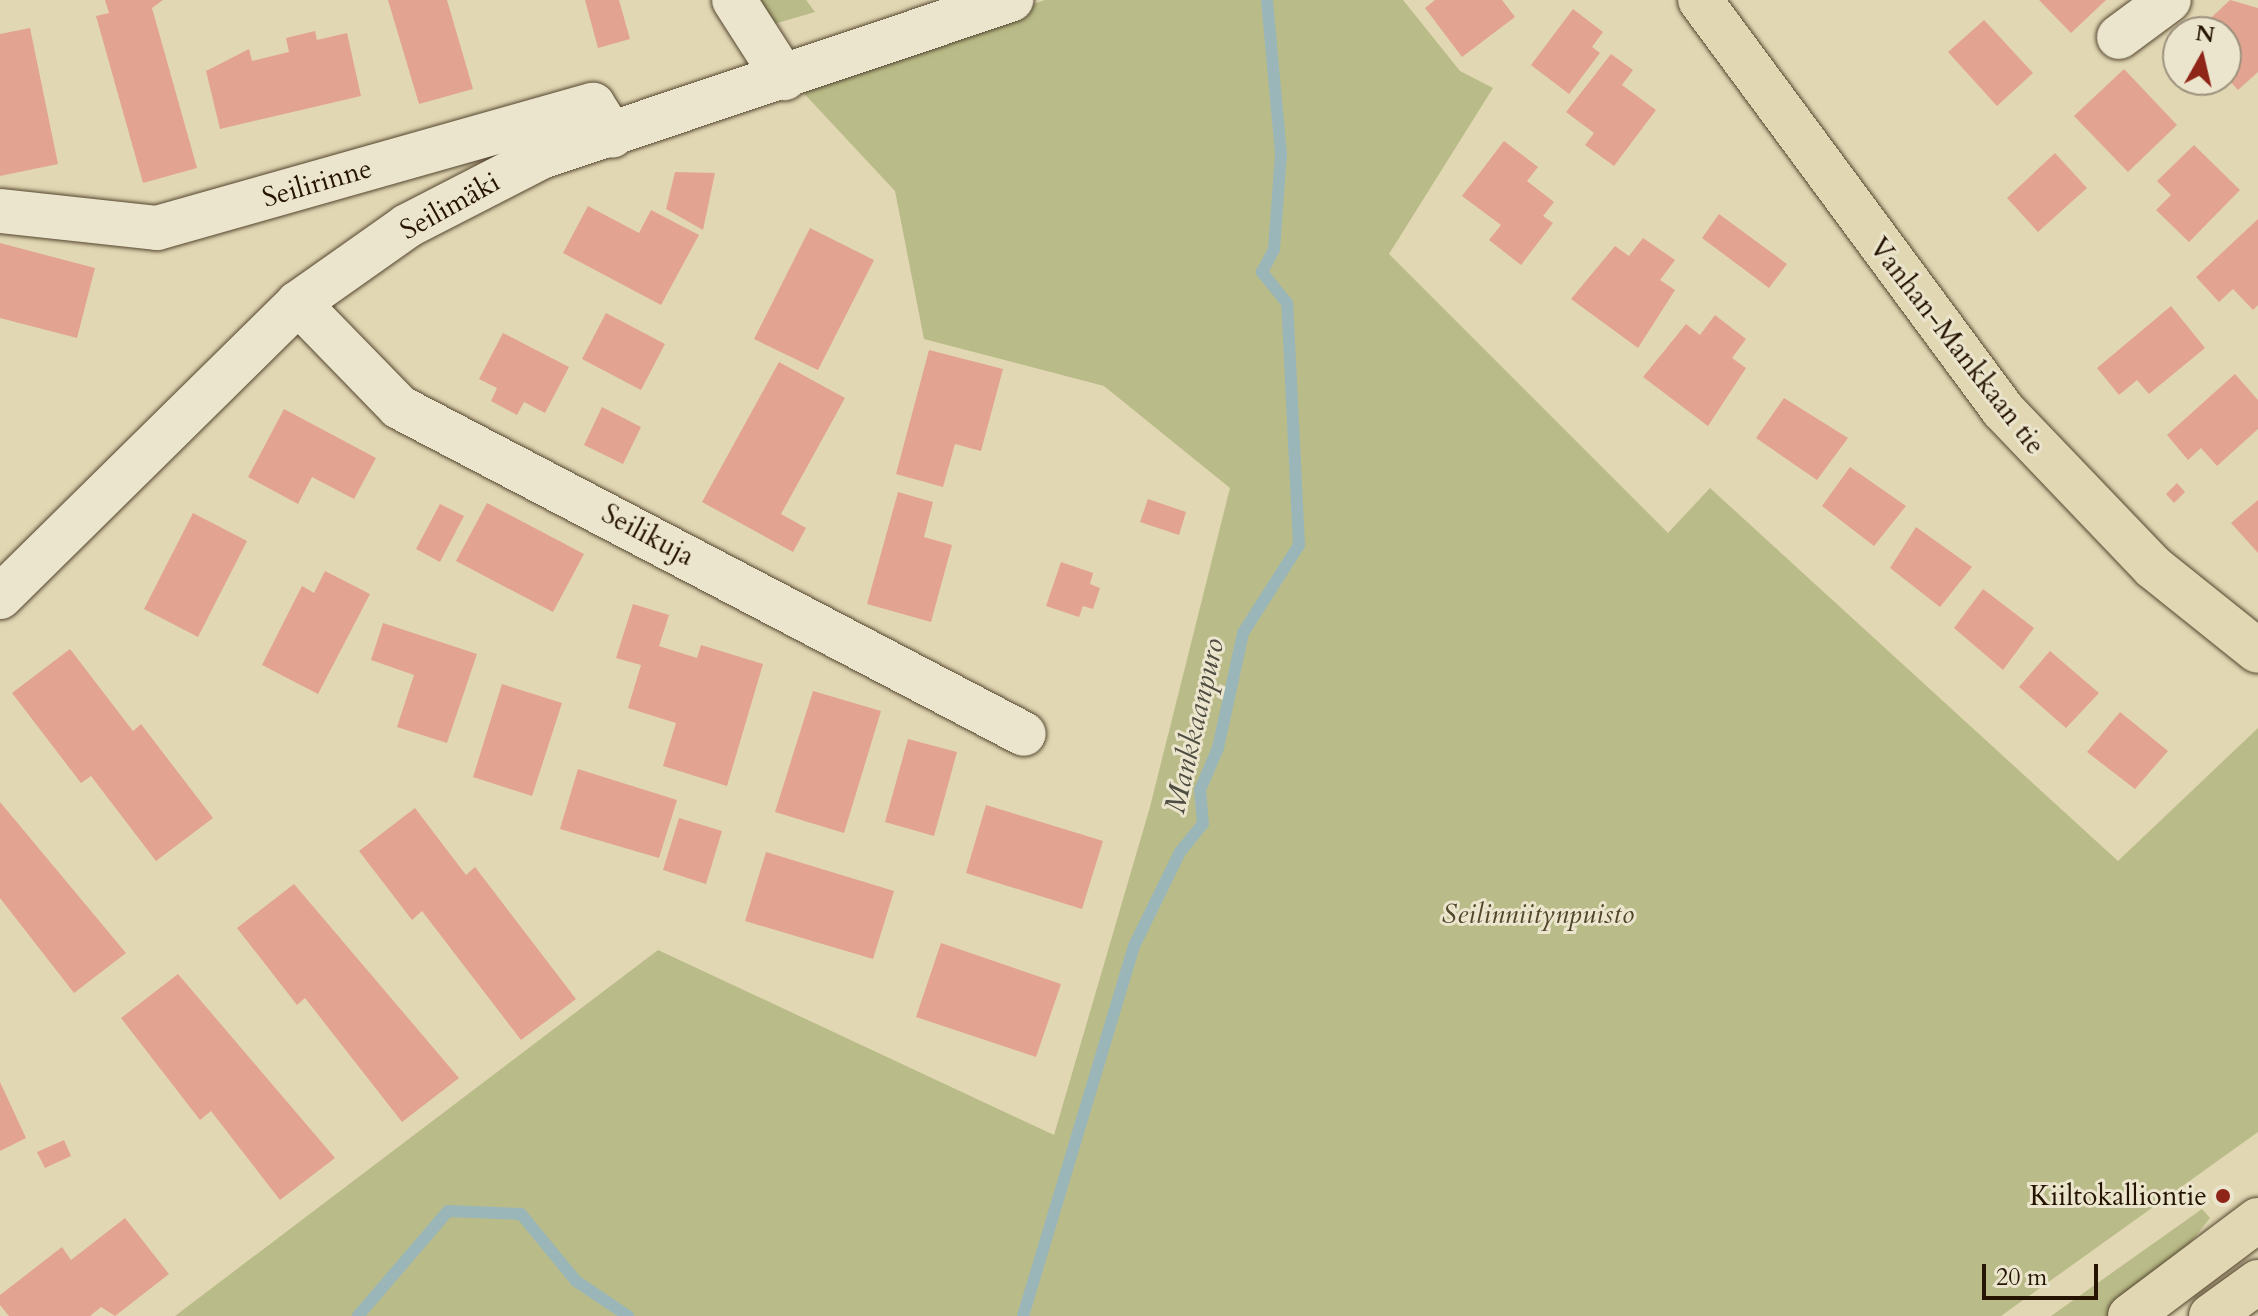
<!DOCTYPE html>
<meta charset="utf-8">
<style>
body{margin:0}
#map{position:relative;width:2258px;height:1316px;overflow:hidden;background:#e1d7b3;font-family:Cardo,serif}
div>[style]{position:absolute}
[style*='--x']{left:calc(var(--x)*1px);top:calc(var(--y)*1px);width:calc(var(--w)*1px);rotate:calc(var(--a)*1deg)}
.green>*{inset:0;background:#b9bc88}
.stream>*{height:12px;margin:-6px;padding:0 6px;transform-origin:6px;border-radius:6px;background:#9bb6b9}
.building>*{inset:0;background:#e2a491}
.roads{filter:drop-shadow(0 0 2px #54452e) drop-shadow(0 0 2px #54452e)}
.minor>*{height:44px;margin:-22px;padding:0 22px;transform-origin:22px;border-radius:22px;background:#ece5ce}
.major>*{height:44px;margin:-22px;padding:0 22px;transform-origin:22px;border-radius:22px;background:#e1d7b3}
.dots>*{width:22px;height:22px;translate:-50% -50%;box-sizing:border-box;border:4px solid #ece5ce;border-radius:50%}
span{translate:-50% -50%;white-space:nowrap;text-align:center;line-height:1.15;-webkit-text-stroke:6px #ece5ce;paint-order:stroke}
.street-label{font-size:28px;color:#251401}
.park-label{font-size:28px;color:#51462a;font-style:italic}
.poi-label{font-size:28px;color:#251401}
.right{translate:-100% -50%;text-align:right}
.water-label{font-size:30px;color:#4e4d41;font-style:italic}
.north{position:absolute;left:2162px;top:16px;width:80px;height:80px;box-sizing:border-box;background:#ece5ce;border:2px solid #9c917c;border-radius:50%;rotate:8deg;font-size:22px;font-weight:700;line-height:32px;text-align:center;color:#251401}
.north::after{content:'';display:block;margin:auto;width:28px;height:36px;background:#8f2418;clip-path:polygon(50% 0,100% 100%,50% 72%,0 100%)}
.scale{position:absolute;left:1982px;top:1264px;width:116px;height:36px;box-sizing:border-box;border:4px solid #251401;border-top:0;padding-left:10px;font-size:24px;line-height:28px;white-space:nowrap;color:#251401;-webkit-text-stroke:6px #ece5ce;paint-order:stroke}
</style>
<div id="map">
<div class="green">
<div style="clip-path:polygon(756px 0,806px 0,815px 12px,774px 24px)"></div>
<div style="clip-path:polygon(1045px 0,1403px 0,1460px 71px,1493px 88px,1389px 254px,1668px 533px,1710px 488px,2118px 861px,2258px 728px,2258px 1132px,2001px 1316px,175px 1316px,658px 950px,1054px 1135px,1150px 807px,1230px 488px,1104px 386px,924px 339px,895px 191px,798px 87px)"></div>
<div style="clip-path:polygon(2202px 1209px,2210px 1218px,2168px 1270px,2108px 1316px,2051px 1316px)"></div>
</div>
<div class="stream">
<div style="--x:358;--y:1316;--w:138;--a:-49.4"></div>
<div style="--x:448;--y:1211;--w:73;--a:2.4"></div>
<div style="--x:521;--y:1214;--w:87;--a:50.6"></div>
<div style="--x:576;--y:1281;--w:63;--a:33.9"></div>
<div style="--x:1023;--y:1316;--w:386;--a:-73.3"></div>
<div style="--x:1134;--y:946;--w:105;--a:-63.9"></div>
<div style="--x:1180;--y:852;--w:36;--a:-51"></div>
<div style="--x:1203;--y:824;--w:34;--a:-95"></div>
<div style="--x:1200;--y:790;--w:46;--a:-66.8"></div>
<div style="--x:1218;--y:748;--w:118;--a:-77.7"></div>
<div style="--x:1243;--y:633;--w:104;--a:-57.5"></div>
<div style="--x:1299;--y:545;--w:242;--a:-92.8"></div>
<div style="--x:1287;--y:303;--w:40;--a:-129"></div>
<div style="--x:1262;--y:272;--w:26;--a:-62"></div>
<div style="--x:1274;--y:249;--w:95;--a:-85.8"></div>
<div style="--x:1281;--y:154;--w:155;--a:-95.2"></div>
</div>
<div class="building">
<div style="clip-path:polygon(105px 0,163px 0,152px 8px,197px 168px,143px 183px,96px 16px,109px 13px)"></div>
<div style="clip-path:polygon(388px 0,447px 0,473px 89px,419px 104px)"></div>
<div style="clip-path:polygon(585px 0,619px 0,630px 39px,598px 48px)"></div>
<div style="clip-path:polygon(1435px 0,1502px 0,1515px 17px,1462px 57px,1425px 8px)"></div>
<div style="clip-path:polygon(2039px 0,2106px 0,2071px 33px)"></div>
<div style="clip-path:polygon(2230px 0,2258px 8px,2258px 72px,2238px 90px,2226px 77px,2226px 32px,2196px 32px)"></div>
<div style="clip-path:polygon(1573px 9px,1603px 32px,1592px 47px,1600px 53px,1569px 94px,1531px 65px)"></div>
<div style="clip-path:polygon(1984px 20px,2033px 73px,1997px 106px,1948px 52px)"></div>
<div style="clip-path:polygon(30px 28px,58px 164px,0 176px,0 34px)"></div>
<div style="clip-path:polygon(315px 31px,317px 40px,347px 33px,361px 96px,220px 129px,206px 71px,249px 49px,252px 61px,289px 52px,286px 38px)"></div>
<div style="clip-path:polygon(1611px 54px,1633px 70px,1622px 85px,1656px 110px,1614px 166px,1585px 145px,1594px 133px,1566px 112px)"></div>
<div style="clip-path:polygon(2124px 69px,2177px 125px,2128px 172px,2074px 116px)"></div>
<div style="clip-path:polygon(1504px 141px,1538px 167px,1527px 181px,1554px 202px,1543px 216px,1553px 223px,1521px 265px,1489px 240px,1501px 225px,1462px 196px)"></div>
<div style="clip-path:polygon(2194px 145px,2240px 190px,2189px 242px,2156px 210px,2171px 195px,2157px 181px)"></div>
<div style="clip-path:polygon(2055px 153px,2087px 188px,2038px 232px,2007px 198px)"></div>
<div style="clip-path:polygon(675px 172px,715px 173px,703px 230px,666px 209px)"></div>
<div style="clip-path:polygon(588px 206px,639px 233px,651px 210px,699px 235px,661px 305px,563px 253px)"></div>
<div style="clip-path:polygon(1719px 214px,1787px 264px,1769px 288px,1702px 238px)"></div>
<div style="clip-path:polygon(2258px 219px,2258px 305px,2253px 310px,2233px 289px,2219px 302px,2196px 277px)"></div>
<div style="clip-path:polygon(810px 228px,874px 260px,818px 370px,754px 339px)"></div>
<div style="clip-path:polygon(1643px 238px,1675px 260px,1660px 280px,1675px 290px,1638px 348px,1571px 299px,1615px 246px,1629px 256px)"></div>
<div style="clip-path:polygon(0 243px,95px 268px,77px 338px,0 318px)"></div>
<div style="clip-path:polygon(2171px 306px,2205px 348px,2149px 394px,2137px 380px,2119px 395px,2097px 368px)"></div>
<div style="clip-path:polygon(606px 313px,665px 344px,641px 390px,582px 359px)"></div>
<div style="clip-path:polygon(1715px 315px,1746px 339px,1732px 358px,1746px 368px,1708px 426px,1643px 377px,1686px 324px,1700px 335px)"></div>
<div style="clip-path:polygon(503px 333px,569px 367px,545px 413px,524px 402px,517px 415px,491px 401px,497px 388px,479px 379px)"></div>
<div style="clip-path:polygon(929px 350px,1003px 369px,981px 451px,955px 444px,943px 487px,896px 474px)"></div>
<div style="clip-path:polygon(779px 362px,845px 398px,781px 514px,806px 528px,793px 552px,702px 502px)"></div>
<div style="clip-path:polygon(2235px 374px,2258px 400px,2258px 429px,2217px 466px,2201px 448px,2188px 460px,2167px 435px)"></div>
<div style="clip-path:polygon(1784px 398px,1848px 438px,1817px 480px,1756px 438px)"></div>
<div style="clip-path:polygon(602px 407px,641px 427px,623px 464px,584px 445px)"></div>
<div style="clip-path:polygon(284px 409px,376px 458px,354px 499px,312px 477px,298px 504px,248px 477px)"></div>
<div style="clip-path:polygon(1850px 467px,1906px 506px,1874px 546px,1822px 506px)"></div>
<div style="clip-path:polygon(2177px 483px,2185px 492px,2174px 503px,2166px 494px)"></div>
<div style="clip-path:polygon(898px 492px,933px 502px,924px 537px,952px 545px,931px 622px,867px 604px)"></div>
<div style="clip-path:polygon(1148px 499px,1186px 512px,1179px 535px,1140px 522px)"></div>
<div style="clip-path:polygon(2258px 500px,2258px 553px,2231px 523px)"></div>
<div style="clip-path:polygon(487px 503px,584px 554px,553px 612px,456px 561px)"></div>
<div style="clip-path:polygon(440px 504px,464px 516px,440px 562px,416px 549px)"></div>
<div style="clip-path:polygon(193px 513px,247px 541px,198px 637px,144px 609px)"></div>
<div style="clip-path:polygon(1916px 527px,1972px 567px,1940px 607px,1890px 568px)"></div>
<div style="clip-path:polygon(1061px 562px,1093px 573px,1090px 584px,1100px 588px,1093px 609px,1083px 606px,1079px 617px,1046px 606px)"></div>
<div style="clip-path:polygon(325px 571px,370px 594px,318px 694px,262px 665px,302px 586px,314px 593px)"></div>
<div style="clip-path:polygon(1983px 589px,2034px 628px,2003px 670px,1954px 628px)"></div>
<div style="clip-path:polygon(633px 604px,669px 615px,659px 646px,697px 658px,701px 645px,763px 664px,727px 786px,663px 766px,676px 723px,628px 708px,641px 665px,616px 658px)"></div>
<div style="clip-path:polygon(383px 623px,477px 654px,447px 743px,397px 727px,414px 675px,371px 660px)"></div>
<div style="clip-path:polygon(70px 649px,133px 731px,141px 724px,213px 818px,156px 861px,91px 776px,81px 783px,12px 693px)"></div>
<div style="clip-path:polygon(2050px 651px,2099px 693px,2066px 728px,2019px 687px)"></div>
<div style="clip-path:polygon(502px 684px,562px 703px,532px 796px,473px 777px)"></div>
<div style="clip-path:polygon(813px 691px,881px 711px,844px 833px,775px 812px)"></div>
<div style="clip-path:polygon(2120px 712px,2168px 751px,2135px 789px,2087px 752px)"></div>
<div style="clip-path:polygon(908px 739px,957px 752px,934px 836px,885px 822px)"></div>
<div style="clip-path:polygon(578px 769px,677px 800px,659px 858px,560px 829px)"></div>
<div style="clip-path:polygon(0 802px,126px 953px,74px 993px,0 898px)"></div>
<div style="clip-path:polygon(986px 805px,1103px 841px,1082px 909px,966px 873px)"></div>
<div style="clip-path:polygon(415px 808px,466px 875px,475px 867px,576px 999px,521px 1040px,422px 911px,412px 920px,359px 851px)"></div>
<div style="clip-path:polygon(679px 818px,722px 831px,706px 884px,663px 870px)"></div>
<div style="clip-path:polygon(766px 852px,894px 891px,873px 959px,745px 921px)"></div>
<div style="clip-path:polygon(294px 884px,459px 1078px,402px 1122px,305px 998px,297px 1005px,237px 928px)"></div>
<div style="clip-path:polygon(941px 943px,1061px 984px,1036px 1057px,916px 1017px)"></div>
<div style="clip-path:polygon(178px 974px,335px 1158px,280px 1200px,211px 1111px,200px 1120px,121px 1018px)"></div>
<div style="clip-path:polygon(0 1082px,26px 1138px,0 1151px)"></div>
<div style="clip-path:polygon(64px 1140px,71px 1156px,45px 1168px,37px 1152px)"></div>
<div style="clip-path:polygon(125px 1218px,169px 1274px,115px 1316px,101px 1307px,90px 1316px,9px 1316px,0 1305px,0 1295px,62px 1247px,71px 1260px)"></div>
</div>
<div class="roads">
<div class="minor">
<div style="--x:734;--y:0;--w:93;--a:57.3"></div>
<div style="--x:2119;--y:37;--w:62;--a:-36.5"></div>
<div style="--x:0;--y:211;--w:158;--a:6.2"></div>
<div style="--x:157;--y:228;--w:453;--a:-15.8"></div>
<div style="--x:593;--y:105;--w:36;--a:58"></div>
<div style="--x:298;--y:303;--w:145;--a:45.8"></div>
<div style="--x:399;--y:407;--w:705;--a:27.62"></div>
<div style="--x:0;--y:597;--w:419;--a:-44.6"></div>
<div style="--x:298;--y:303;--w:133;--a:-35.2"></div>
<div style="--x:407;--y:226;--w:151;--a:-27.2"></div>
<div style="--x:541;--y:157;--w:496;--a:-18.5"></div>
</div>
<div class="major">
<div style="--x:1700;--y:0;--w:510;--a:53.53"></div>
<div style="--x:2003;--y:410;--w:217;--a:46.3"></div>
<div style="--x:2153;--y:567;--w:134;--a:38.7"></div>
<div style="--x:2130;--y:1316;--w:160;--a:-36.9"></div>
<div style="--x:2211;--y:1316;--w:58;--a:-35.9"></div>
</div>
</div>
<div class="dots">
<div style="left:2223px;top:1196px;background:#8f2418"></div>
</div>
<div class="street-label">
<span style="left:317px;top:183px;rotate:-16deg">Seilirinne</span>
<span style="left:450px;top:206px;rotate:-29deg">Seilimäki</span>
<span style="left:1957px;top:346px;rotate:52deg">Vanhan-Mankkaan tie</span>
<span style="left:648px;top:535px;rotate:28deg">Seilikuja</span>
</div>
<div class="park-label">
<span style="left:1538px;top:914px">Seilinniitynpuisto</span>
</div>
<div class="poi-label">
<span class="right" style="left:2207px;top:1196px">Kiiltokalliontie</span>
</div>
<div class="water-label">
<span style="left:1195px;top:726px;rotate:-77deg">Mankkaanpuro</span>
</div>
<div class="north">N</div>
<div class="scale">20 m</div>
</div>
